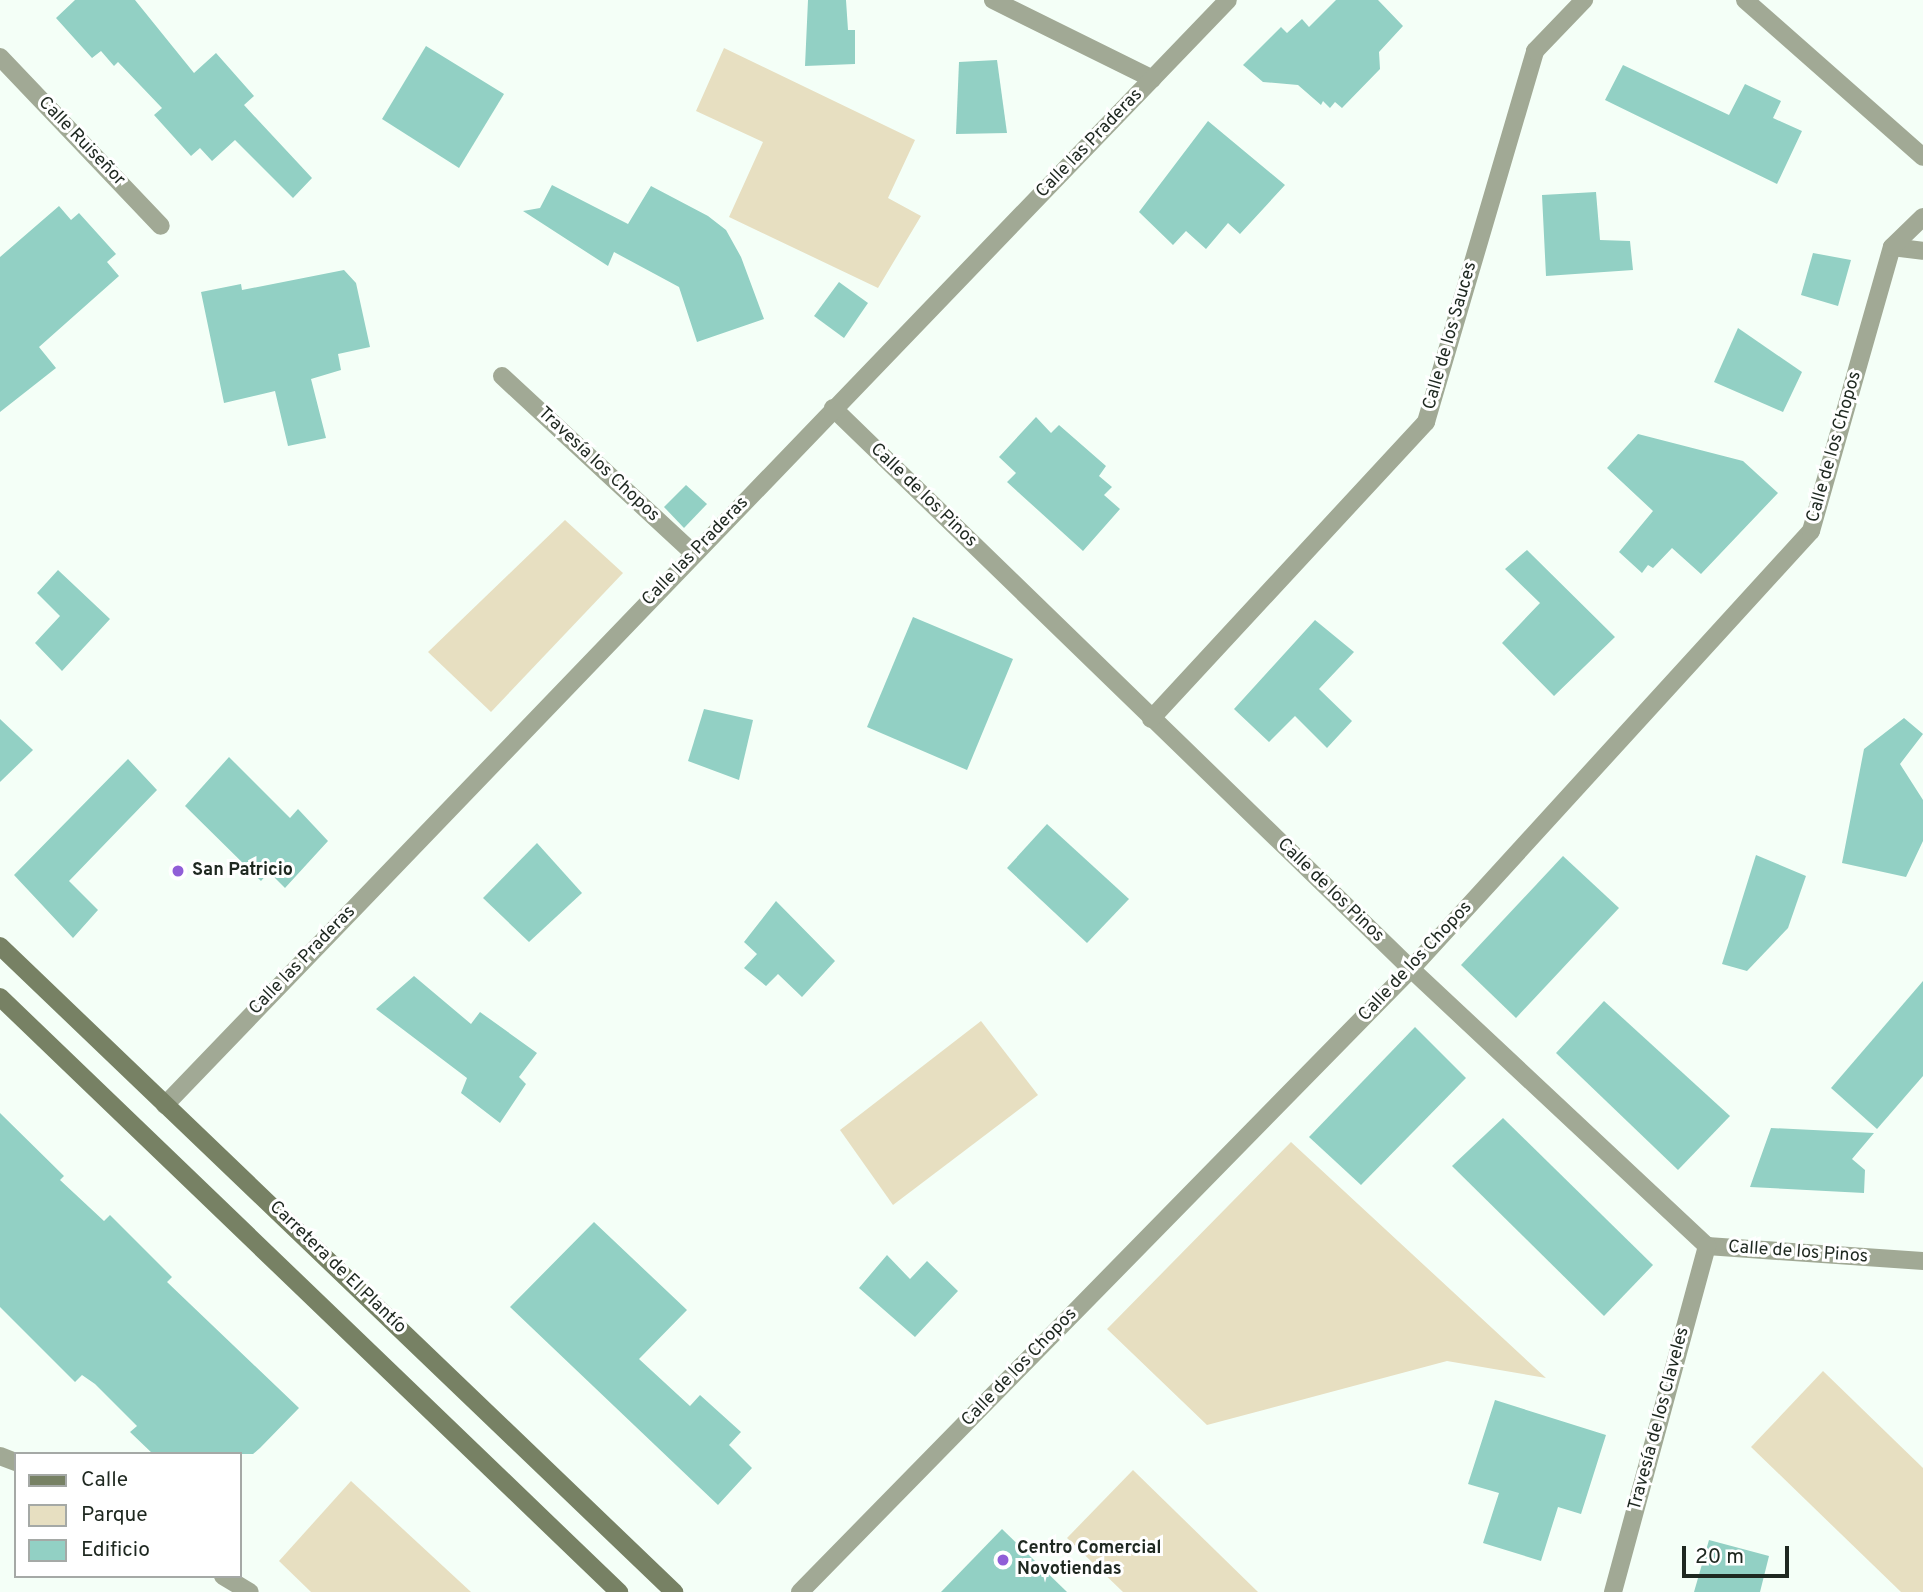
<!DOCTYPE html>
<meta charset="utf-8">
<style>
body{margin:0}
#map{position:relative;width:1923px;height:1592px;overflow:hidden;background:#f4fff7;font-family:Overpass,sans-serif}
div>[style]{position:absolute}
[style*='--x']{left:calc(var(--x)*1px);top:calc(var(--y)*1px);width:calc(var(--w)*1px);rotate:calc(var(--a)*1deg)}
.green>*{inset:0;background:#e7dfc1}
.building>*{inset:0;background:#92d0c4}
.street>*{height:18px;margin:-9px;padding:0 9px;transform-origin:9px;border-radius:9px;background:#a1a995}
.secondary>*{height:18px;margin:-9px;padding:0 9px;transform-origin:9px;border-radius:9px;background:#778164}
.dots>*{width:19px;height:19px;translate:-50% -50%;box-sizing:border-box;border:4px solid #fff;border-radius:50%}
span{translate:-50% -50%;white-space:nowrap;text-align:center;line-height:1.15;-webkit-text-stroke:6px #fff;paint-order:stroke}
.street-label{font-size:18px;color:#1e2820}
.poi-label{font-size:18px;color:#1e2820;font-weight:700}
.left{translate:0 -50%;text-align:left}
.legend{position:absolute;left:14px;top:1452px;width:228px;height:126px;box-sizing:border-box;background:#fff;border:2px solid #a5a9a6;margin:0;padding:9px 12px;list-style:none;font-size:21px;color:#1e2820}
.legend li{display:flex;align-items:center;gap:14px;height:35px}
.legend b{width:35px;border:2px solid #a5a9a6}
.scale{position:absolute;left:1682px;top:1546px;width:107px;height:32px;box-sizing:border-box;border:4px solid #1e2820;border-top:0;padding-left:9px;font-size:21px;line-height:24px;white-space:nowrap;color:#1e2820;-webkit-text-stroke:5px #fff;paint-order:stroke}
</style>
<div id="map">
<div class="green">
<div style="clip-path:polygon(724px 48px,915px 140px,888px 198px,921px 216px,878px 288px,729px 217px,763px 142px,696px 111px)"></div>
<div style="clip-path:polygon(565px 520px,623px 573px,491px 712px,428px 652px)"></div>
<div style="clip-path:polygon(981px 1021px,1038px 1095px,893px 1205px,840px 1130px)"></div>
<div style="clip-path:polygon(1291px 1142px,1546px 1378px,1447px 1361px,1207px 1425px,1107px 1329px)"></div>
<div style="clip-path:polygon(1823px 1371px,1923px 1468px,1923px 1592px,1901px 1592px,1751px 1447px)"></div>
<div style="clip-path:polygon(1133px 1470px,1258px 1592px,1123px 1592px,1067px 1538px)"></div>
<div style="clip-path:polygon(351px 1481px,471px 1592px,311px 1592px,279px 1561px)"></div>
</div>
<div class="building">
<div style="clip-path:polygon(75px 0,135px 0,194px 73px,216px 53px,254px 96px,244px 105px,312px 178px,293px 198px,235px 140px,212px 161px,200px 148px,191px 156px,154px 115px,162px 108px,118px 62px,114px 66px,101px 51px,92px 58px,56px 18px)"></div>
<div style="clip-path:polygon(808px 0,846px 0,848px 30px,855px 30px,855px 64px,805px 66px)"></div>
<div style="clip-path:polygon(1336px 0,1378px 0,1403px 26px,1379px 52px,1380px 69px,1342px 108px,1335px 102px,1330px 108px,1323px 101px,1321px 105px,1298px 85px,1263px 82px,1243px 65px,1281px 27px,1287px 33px,1302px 19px,1309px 27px)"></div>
<div style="clip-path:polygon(426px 46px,504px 94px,459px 168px,382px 119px)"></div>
<div style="clip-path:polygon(997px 60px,1007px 133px,956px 134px,959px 62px)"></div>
<div style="clip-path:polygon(1623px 65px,1729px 115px,1745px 84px,1781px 101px,1773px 118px,1802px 131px,1777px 184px,1605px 100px)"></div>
<div style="clip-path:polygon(1208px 121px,1285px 185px,1240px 234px,1228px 223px,1206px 249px,1186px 231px,1173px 245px,1139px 212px)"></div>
<div style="clip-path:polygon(552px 185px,628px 224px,651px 186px,708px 216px,726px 230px,741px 257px,764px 319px,697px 342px,679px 287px,614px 252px,608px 266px,523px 211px,540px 208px)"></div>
<div style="clip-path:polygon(1596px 192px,1600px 240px,1630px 241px,1633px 270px,1546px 276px,1542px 195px)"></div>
<div style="clip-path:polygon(59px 206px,71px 220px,79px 213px,116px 254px,107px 262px,119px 276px,39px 347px,56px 368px,0 412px,0 257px)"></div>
<div style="clip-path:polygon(1813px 253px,1851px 260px,1838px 306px,1801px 295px)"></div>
<div style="clip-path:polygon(344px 270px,356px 283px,370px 347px,338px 354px,341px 370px,311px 379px,326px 438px,288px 446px,275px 391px,224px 403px,201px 292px,241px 284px,242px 290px)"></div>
<div style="clip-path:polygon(839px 282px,868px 303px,844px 338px,814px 316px)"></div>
<div style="clip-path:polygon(1738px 328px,1802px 372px,1783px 412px,1714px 382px)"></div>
<div style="clip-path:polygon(1036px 417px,1051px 433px,1059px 425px,1106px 466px,1099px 476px,1112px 487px,1104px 495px,1120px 509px,1083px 551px,1007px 482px,1016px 473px,999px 457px)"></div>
<div style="clip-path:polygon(1638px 434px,1743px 461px,1778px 493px,1701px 574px,1672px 548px,1653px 568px,1648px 565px,1642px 573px,1619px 552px,1653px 511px,1607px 468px)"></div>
<div style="clip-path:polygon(686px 485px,707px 504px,684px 528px,664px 507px)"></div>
<div style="clip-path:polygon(1527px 550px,1615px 637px,1554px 696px,1502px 643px,1540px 603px,1505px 569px)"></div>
<div style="clip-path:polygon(58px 570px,110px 619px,62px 671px,35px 643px,60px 616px,37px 593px)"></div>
<div style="clip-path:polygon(913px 617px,1013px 659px,967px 770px,867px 727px)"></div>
<div style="clip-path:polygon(1315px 620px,1354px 652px,1319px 689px,1352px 721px,1327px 748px,1295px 716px,1269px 742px,1234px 709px)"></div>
<div style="clip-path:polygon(704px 709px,753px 720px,739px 780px,688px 761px)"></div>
<div style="clip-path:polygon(1904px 718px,1923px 734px,1900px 764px,1923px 800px,1923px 841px,1906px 877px,1842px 863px,1864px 749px)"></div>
<div style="clip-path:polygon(0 719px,33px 750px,0 782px)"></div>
<div style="clip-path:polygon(229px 757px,290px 818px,298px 809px,328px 841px,285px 888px,269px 872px,261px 881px,185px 806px)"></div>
<div style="clip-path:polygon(128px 759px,157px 790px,69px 881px,98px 910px,73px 938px,14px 875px)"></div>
<div style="clip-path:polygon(1047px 824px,1129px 899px,1087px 943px,1007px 868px)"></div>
<div style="clip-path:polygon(537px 843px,582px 893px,529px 942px,483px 898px)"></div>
<div style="clip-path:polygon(1756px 855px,1806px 876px,1788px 928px,1747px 971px,1722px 964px)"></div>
<div style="clip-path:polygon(1563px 856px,1619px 908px,1516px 1018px,1461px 965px)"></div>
<div style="clip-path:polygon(776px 901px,835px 961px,802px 997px,778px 974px,766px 986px,744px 968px,757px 954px,744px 942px)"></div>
<div style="clip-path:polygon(414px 976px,471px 1024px,480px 1012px,537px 1053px,519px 1077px,526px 1084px,500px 1123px,461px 1093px,467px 1078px,376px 1009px)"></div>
<div style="clip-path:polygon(1923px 981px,1923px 1076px,1877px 1129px,1831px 1088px)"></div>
<div style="clip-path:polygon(1604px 1001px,1730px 1116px,1678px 1170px,1556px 1053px)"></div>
<div style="clip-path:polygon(1415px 1027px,1466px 1078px,1361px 1185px,1309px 1137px)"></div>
<div style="clip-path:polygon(0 1113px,64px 1176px,60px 1180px,104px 1221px,110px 1215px,172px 1277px,167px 1282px,299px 1408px,260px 1448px,253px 1454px,153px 1454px,130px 1432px,137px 1426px,95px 1384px,82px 1375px,75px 1382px,0 1307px)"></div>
<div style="clip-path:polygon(1503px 1118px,1653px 1265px,1604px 1316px,1452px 1166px)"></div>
<div style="clip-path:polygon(1771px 1128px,1874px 1133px,1852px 1159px,1865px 1170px,1864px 1193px,1750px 1187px)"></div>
<div style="clip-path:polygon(594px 1222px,687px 1310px,639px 1359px,690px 1406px,700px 1395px,741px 1432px,729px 1445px,752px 1468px,718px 1505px,510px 1307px)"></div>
<div style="clip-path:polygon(887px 1255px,910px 1279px,927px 1261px,958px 1291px,915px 1337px,859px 1288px)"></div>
<div style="clip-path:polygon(1495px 1400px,1606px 1435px,1581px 1514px,1558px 1507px,1541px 1561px,1483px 1543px,1499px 1493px,1468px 1484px)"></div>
<div style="clip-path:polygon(1002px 1529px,1067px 1592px,941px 1592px)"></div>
<div style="clip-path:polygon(1709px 1540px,1769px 1556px,1760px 1592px,1694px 1592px)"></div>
</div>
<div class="street">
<div style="--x:993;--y:0;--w:178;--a:26.3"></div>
<div style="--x:1745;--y:0;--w:237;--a:41.4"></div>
<div style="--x:0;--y:57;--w:233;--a:46.4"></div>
<div style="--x:1892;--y:247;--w:31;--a:7"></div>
<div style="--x:502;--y:376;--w:262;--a:42.8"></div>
<div style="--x:833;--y:408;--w:805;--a:44.14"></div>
<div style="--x:1411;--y:969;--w:405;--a:43.1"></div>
<div style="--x:1707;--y:1246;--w:217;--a:4"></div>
<div style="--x:1151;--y:719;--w:405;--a:-47.2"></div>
<div style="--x:1426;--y:422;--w:387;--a:-73.6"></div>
<div style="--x:1535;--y:51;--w:71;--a:-46.1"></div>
<div style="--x:165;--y:1105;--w:1533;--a:-46.11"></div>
<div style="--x:0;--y:1456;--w:17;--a:21"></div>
<div style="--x:223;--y:1576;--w:31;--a:31"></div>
<div style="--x:800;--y:1592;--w:873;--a:-45.56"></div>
<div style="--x:1411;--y:969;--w:593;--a:-47.6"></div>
<div style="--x:1811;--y:531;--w:295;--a:-74.1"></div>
<div style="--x:1892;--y:247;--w:43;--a:-44.1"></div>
<div style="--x:1613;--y:1592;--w:359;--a:-74.8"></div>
</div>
<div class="secondary">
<div style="--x:0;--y:946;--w:934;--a:43.78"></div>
<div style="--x:0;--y:997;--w:859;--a:43.87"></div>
</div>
<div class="dots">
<div style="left:178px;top:871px;background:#905ed7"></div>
<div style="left:1003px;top:1560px;background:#905ed7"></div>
</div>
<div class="street-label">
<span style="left:81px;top:142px;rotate:46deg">Calle Ruiseñor</span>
<span style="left:1090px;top:144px;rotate:-46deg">Calle las Praderas</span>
<span style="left:1451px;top:336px;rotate:-74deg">Calle de los Sauces</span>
<span style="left:1835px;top:447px;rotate:-74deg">Calle de los Chopos</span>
<span style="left:598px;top:465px;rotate:43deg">Travesía los Chopos</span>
<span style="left:923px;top:496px;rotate:44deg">Calle de los Pinos</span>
<span style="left:696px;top:552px;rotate:-46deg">Calle las Praderas</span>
<span style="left:1330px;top:891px;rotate:44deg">Calle de los Pinos</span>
<span style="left:303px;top:961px;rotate:-46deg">Calle las Praderas</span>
<span style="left:1416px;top:962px;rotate:-47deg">Calle de los Chopos</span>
<span style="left:1798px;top:1253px;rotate:4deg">Calle de los Pinos</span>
<span style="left:337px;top:1268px;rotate:44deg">Carretera de El Plantío</span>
<span style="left:1020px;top:1368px;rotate:-46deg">Calle de los Chopos</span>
<span style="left:1660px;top:1419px;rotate:-75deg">Travesía de los Claveles</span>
</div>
<div class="poi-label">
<span class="left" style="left:192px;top:871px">San Patricio</span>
<span class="left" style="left:1017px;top:1560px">Centro Comercial<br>Novotiendas</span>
</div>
<ul class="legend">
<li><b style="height:9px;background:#778164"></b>Calle</li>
<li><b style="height:19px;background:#e7dfc1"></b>Parque</li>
<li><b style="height:19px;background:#92d0c4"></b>Edificio</li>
</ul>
<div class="scale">20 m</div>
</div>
